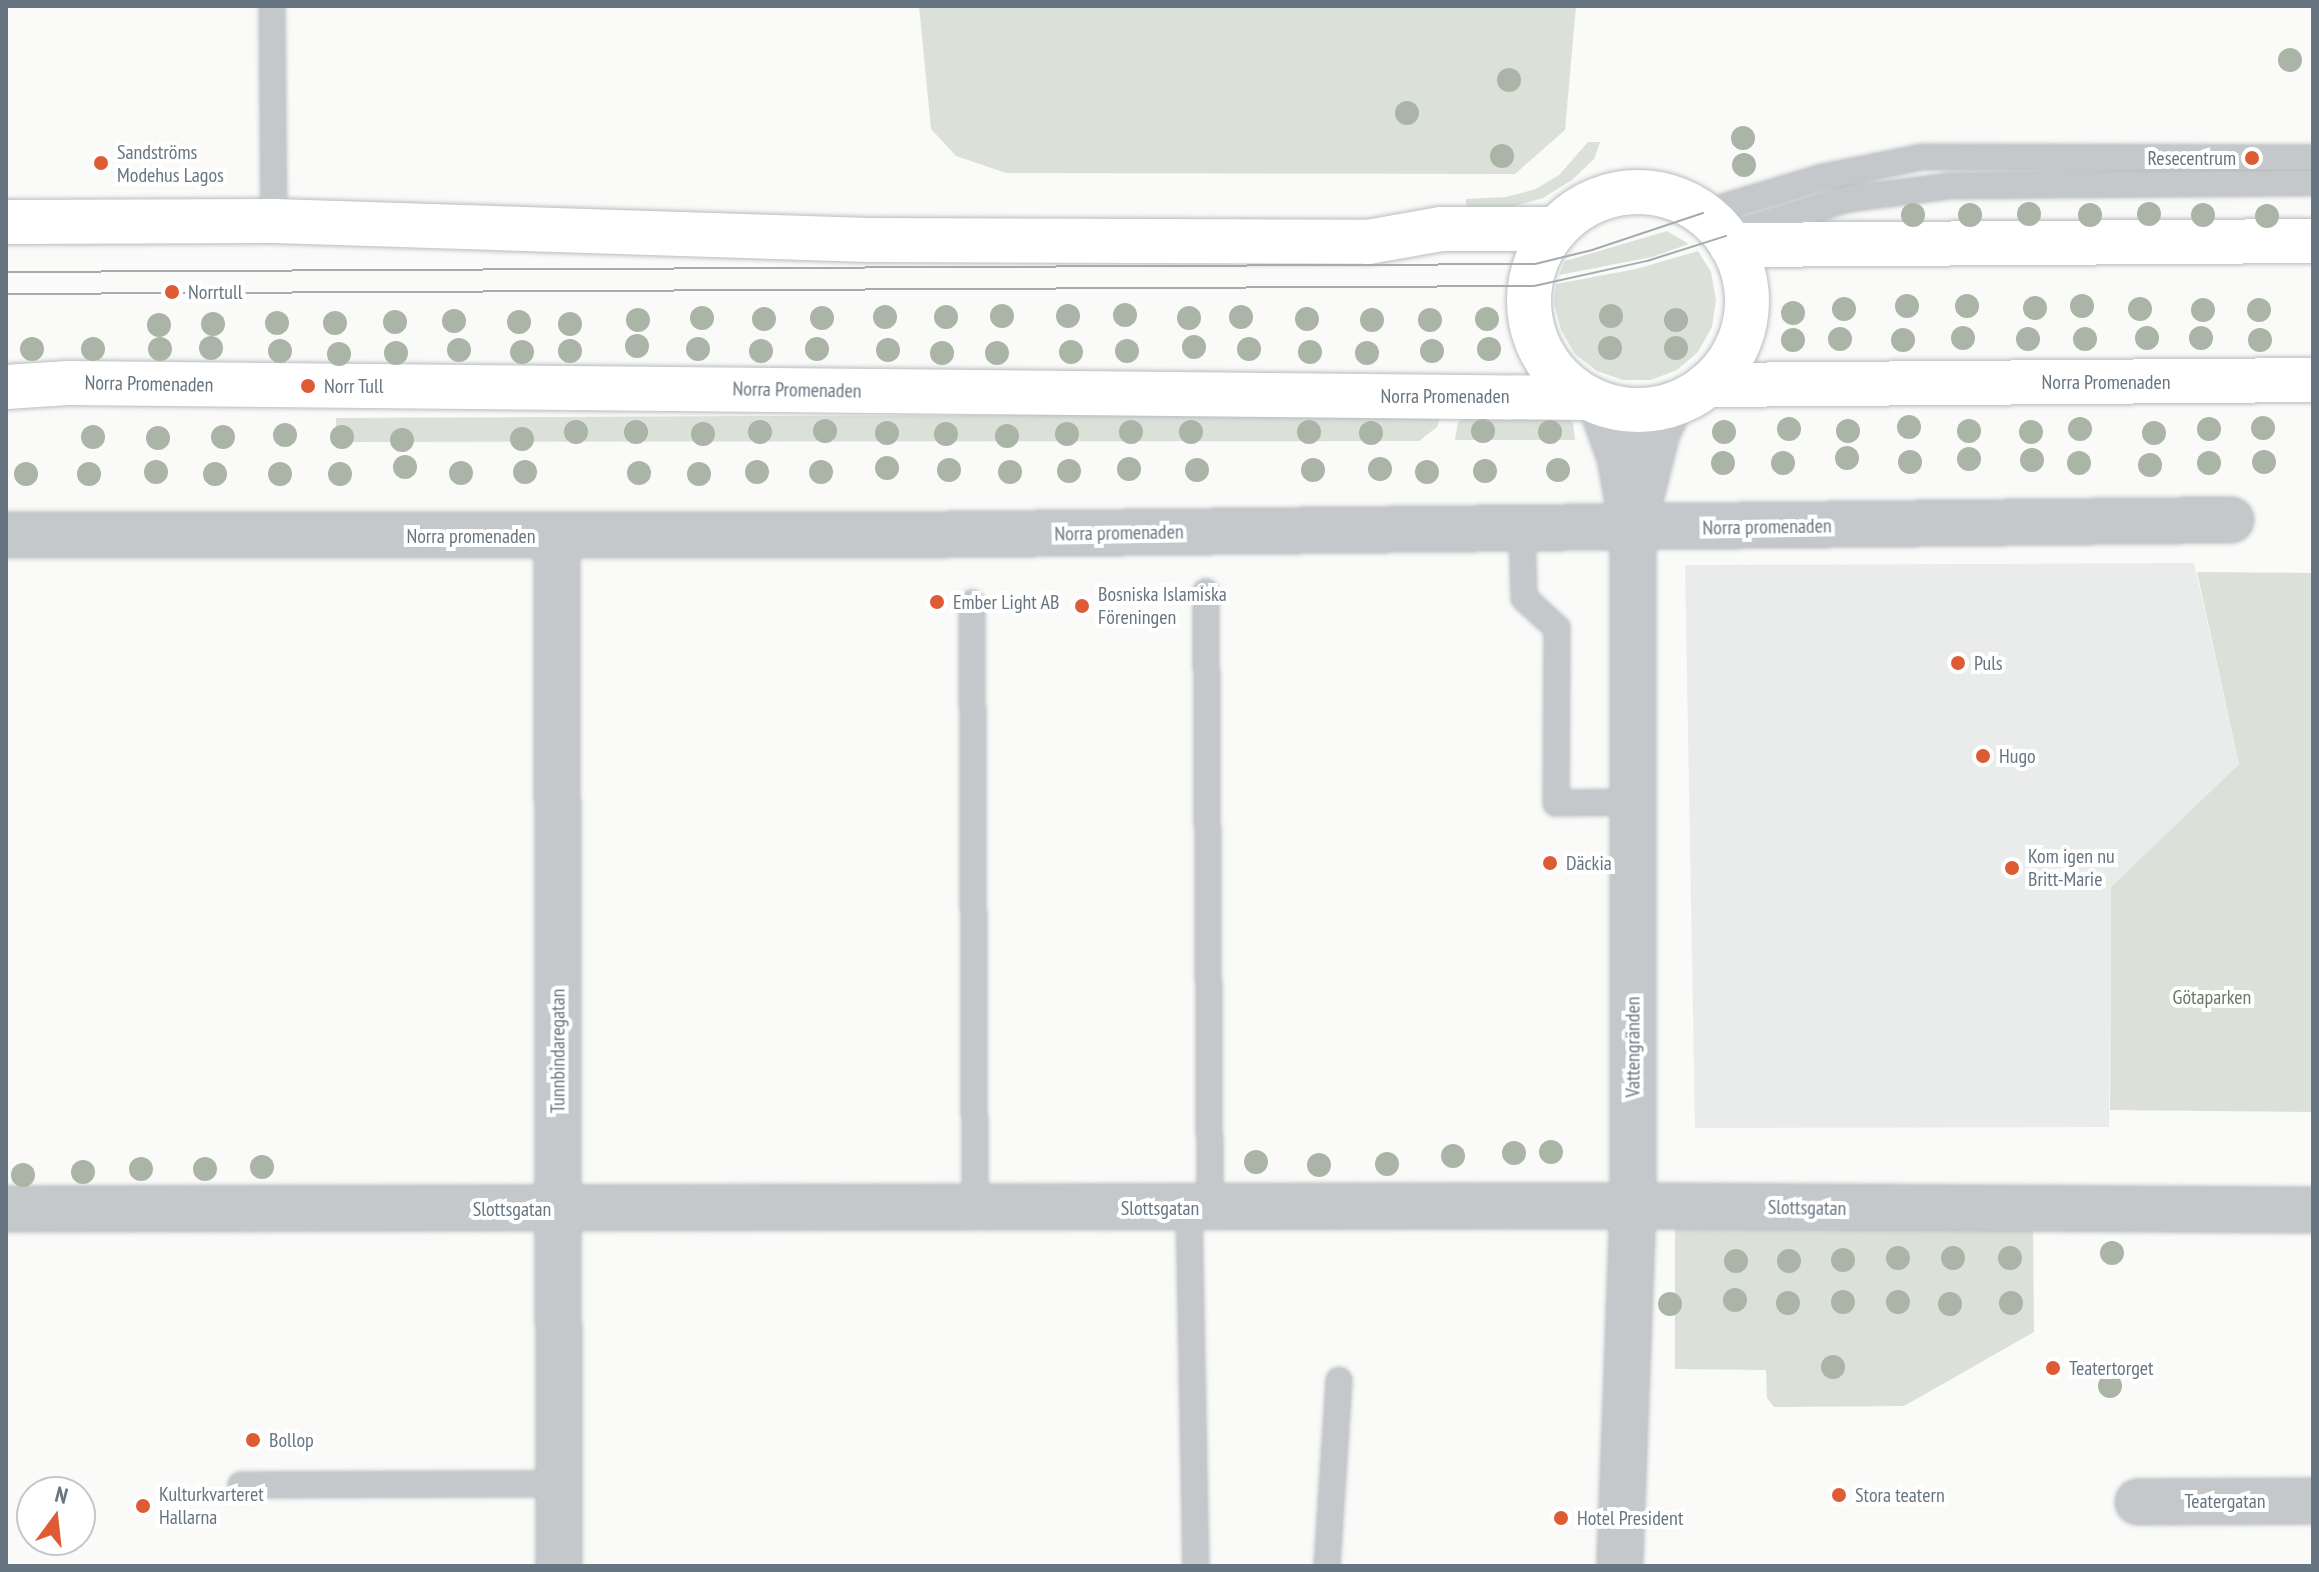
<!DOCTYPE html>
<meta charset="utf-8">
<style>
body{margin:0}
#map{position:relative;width:2319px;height:1572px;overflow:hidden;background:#fafaf8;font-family:"PT Sans Narrow",sans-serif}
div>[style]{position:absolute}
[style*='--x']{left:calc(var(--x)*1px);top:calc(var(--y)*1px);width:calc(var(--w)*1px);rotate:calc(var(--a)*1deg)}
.built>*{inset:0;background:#eaebeb}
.green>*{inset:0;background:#dbe1d9}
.roads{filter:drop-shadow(0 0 2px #b8bdc1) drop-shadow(0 0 2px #b8bdc1)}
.service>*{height:24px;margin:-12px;padding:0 12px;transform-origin:12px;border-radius:12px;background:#c4c8cb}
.minor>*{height:44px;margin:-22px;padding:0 22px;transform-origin:22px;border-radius:22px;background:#c4c8cb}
.secondary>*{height:44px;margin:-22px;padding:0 22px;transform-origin:22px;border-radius:22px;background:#fff}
.secondary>.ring{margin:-22px;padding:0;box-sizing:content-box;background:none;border:44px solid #fff;border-radius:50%}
.tram>*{height:2px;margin:-1px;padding:0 1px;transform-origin:1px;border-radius:1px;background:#a5abb0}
.trees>*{width:24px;height:24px;margin:-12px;border-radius:50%;background:#aab4a7}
.dots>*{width:22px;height:22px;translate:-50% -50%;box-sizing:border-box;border:4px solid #fff;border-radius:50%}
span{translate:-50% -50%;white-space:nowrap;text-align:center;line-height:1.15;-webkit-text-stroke:8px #fff;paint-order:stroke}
.poi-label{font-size:20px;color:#667581}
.left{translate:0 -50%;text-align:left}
.right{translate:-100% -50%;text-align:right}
.street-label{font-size:20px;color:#667581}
.park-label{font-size:20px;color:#687a64}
.frame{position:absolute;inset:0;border:8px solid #667581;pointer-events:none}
.north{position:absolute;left:16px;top:1476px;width:80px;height:80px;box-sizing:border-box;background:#fff;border:2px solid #c2c8cd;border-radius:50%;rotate:15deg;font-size:22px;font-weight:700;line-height:32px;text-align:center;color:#667581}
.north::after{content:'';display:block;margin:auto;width:28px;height:36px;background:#de5b33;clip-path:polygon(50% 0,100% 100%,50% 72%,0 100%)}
</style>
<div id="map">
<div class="built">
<div style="clip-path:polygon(2194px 563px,2239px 764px,2111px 887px,2109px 1127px,1695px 1128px,1685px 565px)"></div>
</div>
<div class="green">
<div style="clip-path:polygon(919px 6px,1576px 6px,1565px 130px,1515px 174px,1006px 173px,956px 156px,931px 129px)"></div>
<div style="clip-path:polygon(1588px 142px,1600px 142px,1594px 159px,1572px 180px,1543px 198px,1508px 208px,1466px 212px,1466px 199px,1506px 197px,1536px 189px,1559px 175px)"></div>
<div style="clip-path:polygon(1667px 231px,1689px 244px,1652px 257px,1559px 275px,1565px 261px)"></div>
<div style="clip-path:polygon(1698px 251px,1711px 272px,1716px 300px,1712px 327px,1698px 352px,1677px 370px,1651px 380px,1623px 380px,1597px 371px,1575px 354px,1561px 330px,1554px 303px,1556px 284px,1636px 269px)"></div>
<div style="clip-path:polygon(1442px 413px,1437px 427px,1419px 441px,336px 442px,336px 418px)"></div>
<div style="clip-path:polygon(1468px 414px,1558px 414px,1573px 423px,1575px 440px,1455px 440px,1458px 422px)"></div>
<div style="clip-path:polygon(2197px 572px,2313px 573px,2313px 1112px,2110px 1110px,2111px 887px,2239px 764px)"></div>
<div style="clip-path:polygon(1675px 1220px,2033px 1222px,2034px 1332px,1904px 1406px,1774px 1407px,1767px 1398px,1766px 1370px,1675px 1369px)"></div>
</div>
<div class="roads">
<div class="service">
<div style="--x:272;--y:6;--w:215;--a:89.5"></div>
<div style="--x:1703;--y:213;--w:125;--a:-16.7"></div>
<div style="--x:1823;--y:177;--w:101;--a:-11.4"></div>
<div style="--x:1922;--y:157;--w:391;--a:0.1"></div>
<div style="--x:1736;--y:233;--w:117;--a:-16.9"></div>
<div style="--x:1848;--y:199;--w:102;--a:-7.3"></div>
<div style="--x:1949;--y:186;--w:364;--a:-0.5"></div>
<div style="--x:1522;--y:529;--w:69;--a:88.3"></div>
<div style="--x:1524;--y:598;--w:45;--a:42.3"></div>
<div style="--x:1557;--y:628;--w:175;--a:90.3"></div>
<div style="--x:1556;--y:803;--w:79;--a:-0.7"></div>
<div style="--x:1206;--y:592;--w:616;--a:89.63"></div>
<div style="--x:972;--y:603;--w:605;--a:89.72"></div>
<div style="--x:1189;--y:1208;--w:358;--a:88.9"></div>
<div style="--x:241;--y:1485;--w:318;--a:-0.2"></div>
<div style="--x:1327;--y:1566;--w:186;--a:-86.3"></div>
</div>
<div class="minor">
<div style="--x:1601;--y:404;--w:56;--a:70.3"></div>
<div style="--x:1620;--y:457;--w:73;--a:79.8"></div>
<div style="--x:1633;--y:529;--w:677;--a:90"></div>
<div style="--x:1633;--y:1206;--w:360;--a:92.1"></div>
<div style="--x:1637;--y:511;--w:81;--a:-75.8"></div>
<div style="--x:1657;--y:432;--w:30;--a:-64"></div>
<div style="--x:6;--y:535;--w:898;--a:0"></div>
<div style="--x:904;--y:535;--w:1327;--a:-0.65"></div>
<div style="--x:557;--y:537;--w:1029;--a:89.89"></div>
<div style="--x:6;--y:1209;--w:1627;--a:-0.11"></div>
<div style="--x:1633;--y:1206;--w:680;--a:0.34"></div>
<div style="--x:2138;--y:1502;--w:175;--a:-0.3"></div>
</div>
<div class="secondary">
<div class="ring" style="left:1529px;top:192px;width:174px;height:174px"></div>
<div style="--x:6;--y:222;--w:268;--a:-0.2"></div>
<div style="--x:274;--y:221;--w:595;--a:1.83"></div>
<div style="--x:869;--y:240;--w:499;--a:0.2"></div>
<div style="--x:1368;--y:242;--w:74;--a:-10.1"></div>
<div style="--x:1441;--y:229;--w:114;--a:0"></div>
<div style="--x:1731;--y:245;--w:582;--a:-0.39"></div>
<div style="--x:1707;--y:385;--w:606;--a:-0.47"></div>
<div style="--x:6;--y:387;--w:62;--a:-3.7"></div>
<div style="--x:68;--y:383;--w:1520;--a:0.57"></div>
</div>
</div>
<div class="tram">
<div style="--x:6;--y:272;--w:1529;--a:-0.3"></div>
<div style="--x:1535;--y:264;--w:59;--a:-13.8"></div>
<div style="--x:1592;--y:250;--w:117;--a:-18.4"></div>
<div style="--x:6;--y:294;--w:1528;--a:-0.3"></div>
<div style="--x:1534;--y:286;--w:116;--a:-12.5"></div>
<div style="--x:1647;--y:261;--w:83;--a:-17.6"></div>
</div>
<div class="trees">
<div style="left:2290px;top:60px"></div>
<div style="left:1509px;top:80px"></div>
<div style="left:1407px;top:113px"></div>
<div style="left:1743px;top:138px"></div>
<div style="left:1502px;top:156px"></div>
<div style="left:1744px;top:165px"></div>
<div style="left:2029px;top:214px"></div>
<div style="left:2149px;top:214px"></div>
<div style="left:1913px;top:215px"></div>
<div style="left:1970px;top:215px"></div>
<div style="left:2090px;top:215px"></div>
<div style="left:2203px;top:215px"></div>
<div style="left:2267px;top:216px"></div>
<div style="left:1907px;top:306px"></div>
<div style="left:1967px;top:306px"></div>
<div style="left:2082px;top:306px"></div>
<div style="left:2035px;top:308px"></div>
<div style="left:1844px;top:309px"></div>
<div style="left:2140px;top:309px"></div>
<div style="left:2203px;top:310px"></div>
<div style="left:2259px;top:310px"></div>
<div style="left:1793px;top:313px"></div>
<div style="left:1125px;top:315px"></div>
<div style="left:1002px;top:316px"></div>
<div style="left:1068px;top:316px"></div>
<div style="left:1611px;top:316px"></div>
<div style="left:885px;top:317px"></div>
<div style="left:946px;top:317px"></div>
<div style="left:1241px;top:317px"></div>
<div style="left:702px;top:318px"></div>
<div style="left:822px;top:318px"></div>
<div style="left:1189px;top:318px"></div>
<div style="left:764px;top:319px"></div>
<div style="left:1307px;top:319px"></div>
<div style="left:1487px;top:319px"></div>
<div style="left:638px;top:320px"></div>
<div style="left:1372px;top:320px"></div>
<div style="left:1430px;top:320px"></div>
<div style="left:1676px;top:320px"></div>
<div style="left:454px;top:321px"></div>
<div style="left:395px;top:322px"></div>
<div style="left:519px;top:322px"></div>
<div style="left:277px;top:323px"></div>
<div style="left:335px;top:323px"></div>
<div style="left:213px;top:324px"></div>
<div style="left:570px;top:324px"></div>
<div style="left:159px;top:325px"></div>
<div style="left:1963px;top:338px"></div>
<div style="left:2147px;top:338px"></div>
<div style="left:2201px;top:338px"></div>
<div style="left:1840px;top:339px"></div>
<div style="left:2028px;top:339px"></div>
<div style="left:2085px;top:339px"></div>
<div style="left:1793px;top:340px"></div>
<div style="left:1903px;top:340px"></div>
<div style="left:2260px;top:340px"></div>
<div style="left:637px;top:346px"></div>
<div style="left:1194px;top:347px"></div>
<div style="left:211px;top:348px"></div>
<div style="left:1610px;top:348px"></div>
<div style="left:1676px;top:348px"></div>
<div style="left:32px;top:349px"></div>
<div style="left:93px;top:349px"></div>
<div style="left:160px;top:349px"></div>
<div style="left:698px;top:349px"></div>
<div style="left:817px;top:349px"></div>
<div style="left:1249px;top:349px"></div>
<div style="left:1489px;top:349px"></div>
<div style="left:459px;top:350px"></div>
<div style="left:888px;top:350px"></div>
<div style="left:280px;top:351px"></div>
<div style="left:570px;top:351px"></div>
<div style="left:761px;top:351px"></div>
<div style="left:1127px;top:351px"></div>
<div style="left:1432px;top:351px"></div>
<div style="left:522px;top:352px"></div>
<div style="left:1071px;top:352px"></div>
<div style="left:1310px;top:352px"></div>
<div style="left:396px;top:353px"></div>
<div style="left:942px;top:353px"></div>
<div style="left:997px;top:353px"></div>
<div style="left:1367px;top:353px"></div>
<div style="left:339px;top:354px"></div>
<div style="left:1909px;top:427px"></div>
<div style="left:2263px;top:428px"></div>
<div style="left:1789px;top:429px"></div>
<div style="left:2080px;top:429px"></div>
<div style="left:2209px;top:429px"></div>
<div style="left:825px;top:431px"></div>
<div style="left:1483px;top:431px"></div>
<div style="left:1848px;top:431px"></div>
<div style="left:1969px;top:431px"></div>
<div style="left:576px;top:432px"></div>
<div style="left:636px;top:432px"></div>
<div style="left:760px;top:432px"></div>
<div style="left:1131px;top:432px"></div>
<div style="left:1191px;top:432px"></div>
<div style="left:1309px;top:432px"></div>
<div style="left:1550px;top:432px"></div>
<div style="left:1724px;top:432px"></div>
<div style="left:2031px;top:432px"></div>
<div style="left:887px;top:433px"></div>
<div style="left:1371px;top:433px"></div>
<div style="left:2154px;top:433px"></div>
<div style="left:703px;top:434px"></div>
<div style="left:946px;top:434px"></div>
<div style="left:1067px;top:434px"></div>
<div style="left:285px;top:435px"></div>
<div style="left:1007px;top:436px"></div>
<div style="left:93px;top:437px"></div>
<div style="left:223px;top:437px"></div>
<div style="left:342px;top:437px"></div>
<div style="left:158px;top:438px"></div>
<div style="left:522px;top:439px"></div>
<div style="left:402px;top:440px"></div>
<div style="left:1847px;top:458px"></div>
<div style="left:1969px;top:459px"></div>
<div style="left:2032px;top:460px"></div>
<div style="left:1910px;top:462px"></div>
<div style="left:2264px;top:462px"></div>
<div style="left:1723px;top:463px"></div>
<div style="left:1783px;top:463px"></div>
<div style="left:2079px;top:463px"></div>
<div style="left:2209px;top:463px"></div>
<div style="left:2150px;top:465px"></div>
<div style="left:405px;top:467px"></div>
<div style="left:887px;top:468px"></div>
<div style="left:1129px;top:469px"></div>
<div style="left:1380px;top:469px"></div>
<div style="left:949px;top:470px"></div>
<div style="left:1197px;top:470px"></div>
<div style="left:1313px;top:470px"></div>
<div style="left:1558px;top:470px"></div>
<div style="left:1069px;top:471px"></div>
<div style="left:1485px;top:471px"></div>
<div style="left:156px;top:472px"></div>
<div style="left:525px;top:472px"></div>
<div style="left:757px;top:472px"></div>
<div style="left:821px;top:472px"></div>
<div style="left:1010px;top:472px"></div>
<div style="left:1427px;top:472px"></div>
<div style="left:461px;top:473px"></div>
<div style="left:639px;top:473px"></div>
<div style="left:26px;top:474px"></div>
<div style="left:89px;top:474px"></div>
<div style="left:215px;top:474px"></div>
<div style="left:280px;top:474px"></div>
<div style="left:340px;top:474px"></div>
<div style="left:699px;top:474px"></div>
<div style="left:1551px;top:1152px"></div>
<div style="left:1514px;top:1153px"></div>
<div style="left:1453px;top:1156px"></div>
<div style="left:1256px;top:1162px"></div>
<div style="left:1387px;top:1164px"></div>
<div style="left:1319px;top:1165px"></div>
<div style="left:262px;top:1167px"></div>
<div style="left:141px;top:1169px"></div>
<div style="left:205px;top:1169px"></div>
<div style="left:83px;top:1172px"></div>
<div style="left:23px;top:1175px"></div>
<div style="left:2112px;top:1253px"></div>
<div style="left:1898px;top:1258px"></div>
<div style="left:1953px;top:1258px"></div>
<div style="left:2010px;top:1258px"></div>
<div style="left:1843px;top:1260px"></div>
<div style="left:1736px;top:1261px"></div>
<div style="left:1789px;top:1261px"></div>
<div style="left:1735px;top:1300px"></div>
<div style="left:1843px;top:1302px"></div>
<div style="left:1898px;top:1302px"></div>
<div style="left:1788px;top:1303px"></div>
<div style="left:2011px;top:1303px"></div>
<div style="left:1670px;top:1304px"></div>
<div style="left:1950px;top:1304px"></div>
<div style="left:1833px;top:1367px"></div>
<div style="left:2110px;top:1386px"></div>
</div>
<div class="dots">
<div style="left:2252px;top:158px;background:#de5b33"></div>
<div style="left:101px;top:163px;background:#de5b33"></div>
<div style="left:172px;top:292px;background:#de5b33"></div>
<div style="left:308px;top:386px;background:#de5b33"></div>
<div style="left:937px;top:602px;background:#de5b33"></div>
<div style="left:1082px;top:606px;background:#de5b33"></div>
<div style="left:1958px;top:663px;background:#de5b33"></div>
<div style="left:1983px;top:756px;background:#de5b33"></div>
<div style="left:1550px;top:863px;background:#de5b33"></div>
<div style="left:2012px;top:868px;background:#de5b33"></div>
<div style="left:2053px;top:1368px;background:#de5b33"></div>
<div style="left:253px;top:1440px;background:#de5b33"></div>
<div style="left:1839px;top:1495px;background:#de5b33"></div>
<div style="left:143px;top:1506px;background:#de5b33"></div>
<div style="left:1561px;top:1518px;background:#de5b33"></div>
</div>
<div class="poi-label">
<span class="left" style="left:117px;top:164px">Sandströms<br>Modehus Lagos</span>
<span class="right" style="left:2236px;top:158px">Resecentrum</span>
<span class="left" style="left:188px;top:292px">Norrtull</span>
<span class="left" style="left:324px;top:386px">Norr Tull</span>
<span class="left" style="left:1098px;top:606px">Bosniska Islamiska<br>Föreningen</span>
<span class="left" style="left:953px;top:602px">Ember Light AB</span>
<span class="left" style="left:1974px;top:663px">Puls</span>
<span class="left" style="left:1999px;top:756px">Hugo</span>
<span class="left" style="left:2028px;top:868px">Kom igen nu<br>Britt-Marie</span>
<span class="left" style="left:1566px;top:863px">Däckia</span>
<span class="left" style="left:2069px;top:1368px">Teatertorget</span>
<span class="left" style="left:269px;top:1440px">Bollop</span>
<span class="left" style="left:159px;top:1506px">Kulturkvarteret<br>Hallarna</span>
<span class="left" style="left:1855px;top:1495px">Stora teatern</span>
<span class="left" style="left:1577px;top:1518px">Hotel President</span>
</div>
<div class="street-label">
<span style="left:2106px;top:382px">Norra Promenaden</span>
<span style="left:149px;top:384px;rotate:1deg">Norra Promenaden</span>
<span style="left:797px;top:390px;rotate:1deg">Norra Promenaden</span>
<span style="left:1445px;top:396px">Norra Promenaden</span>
<span style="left:1767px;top:527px;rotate:-1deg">Norra promenaden</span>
<span style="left:1119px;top:533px;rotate:-1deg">Norra promenaden</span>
<span style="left:471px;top:536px">Norra promenaden</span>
<span style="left:1633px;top:1047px;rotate:-90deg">Vattengränden</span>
<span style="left:558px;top:1051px;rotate:-90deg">Tunnbindaregatan</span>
<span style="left:1160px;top:1208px">Slottsgatan</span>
<span style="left:1807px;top:1208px;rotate:1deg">Slottsgatan</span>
<span style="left:512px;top:1209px">Slottsgatan</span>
<span style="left:2225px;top:1501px">Teatergatan</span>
</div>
<div class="park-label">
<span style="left:2212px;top:997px">Götaparken</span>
</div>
<div class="frame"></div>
<div class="north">N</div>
</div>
